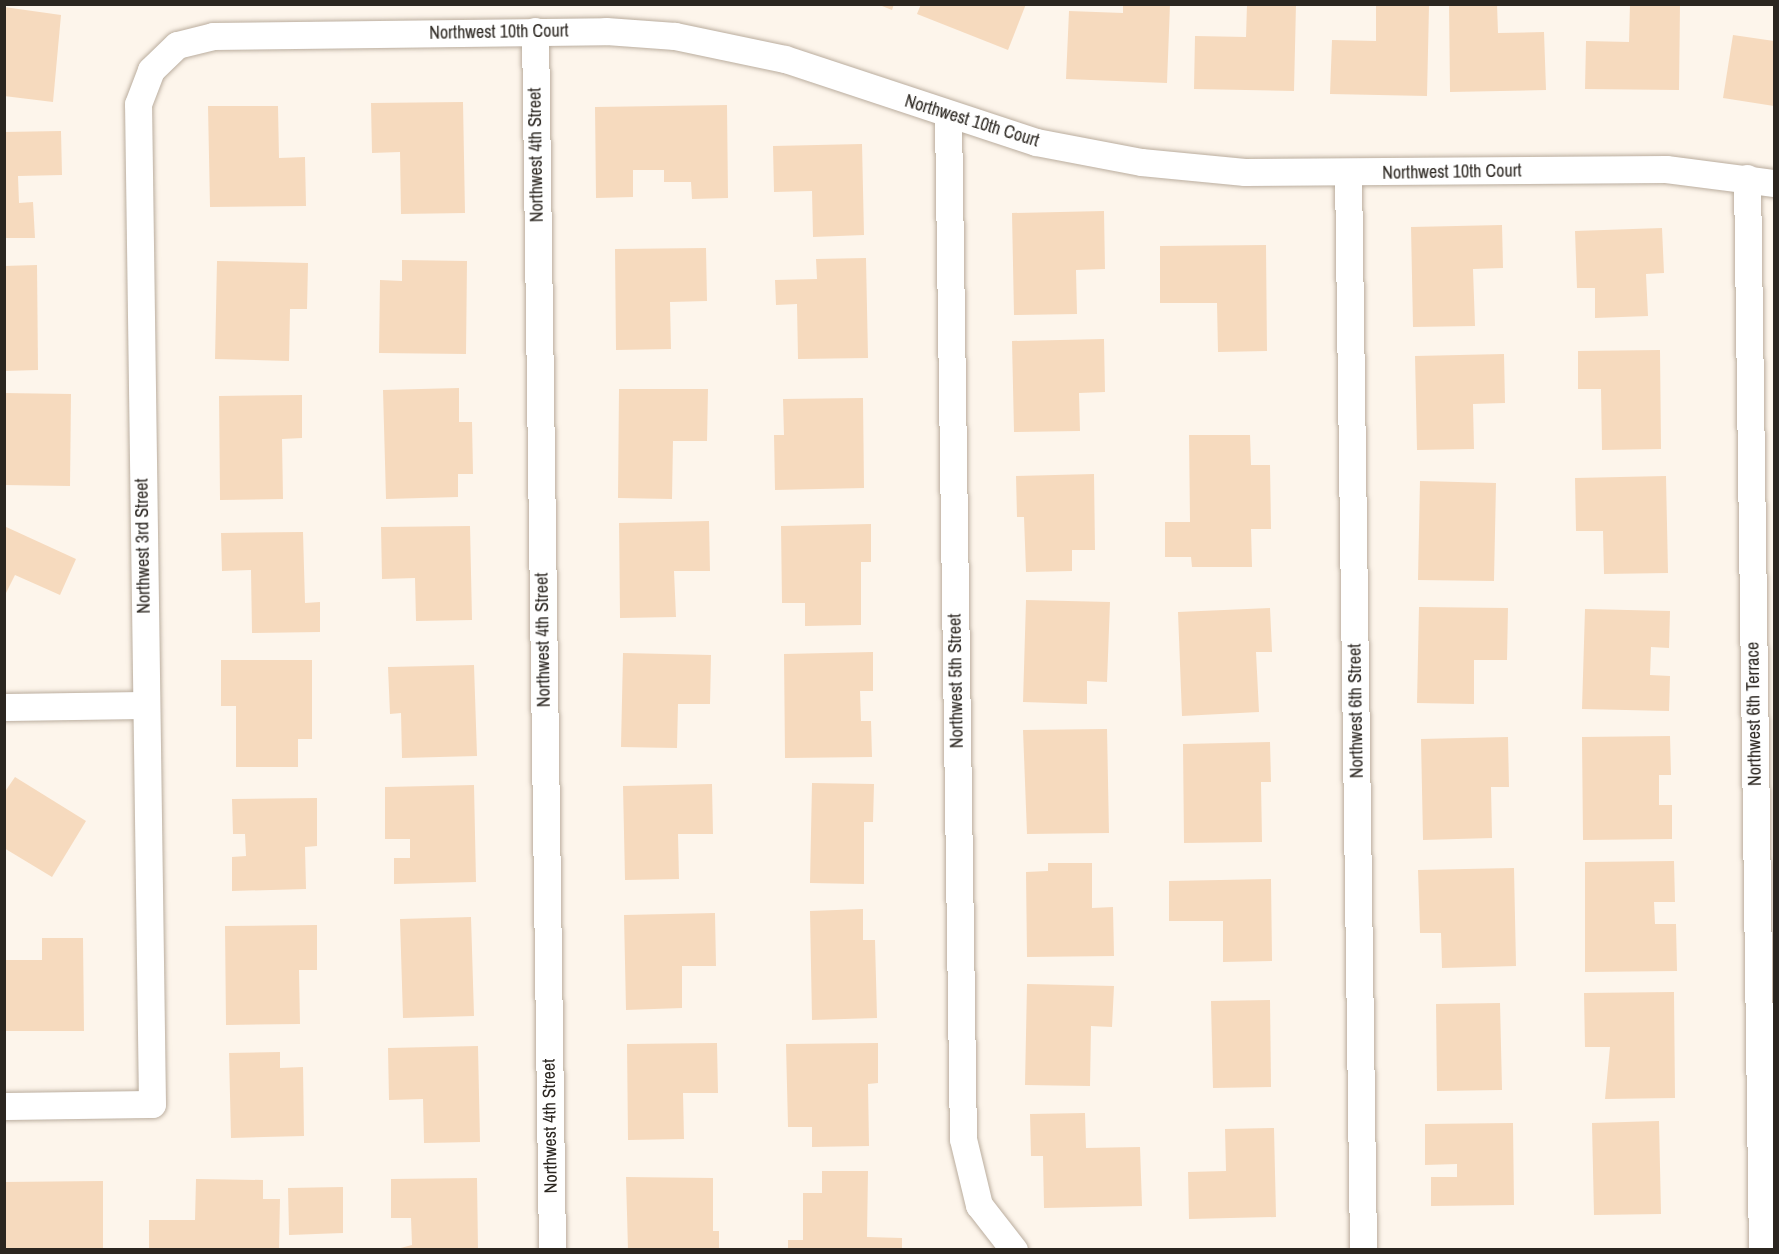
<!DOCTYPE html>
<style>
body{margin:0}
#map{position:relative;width:1779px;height:1254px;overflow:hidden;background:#fdf5eb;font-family:"Archivo Narrow",sans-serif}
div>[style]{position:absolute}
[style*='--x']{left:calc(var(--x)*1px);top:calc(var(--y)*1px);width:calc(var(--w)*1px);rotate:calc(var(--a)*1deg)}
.building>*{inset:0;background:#f6dabe}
.roads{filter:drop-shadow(0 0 2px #baad9e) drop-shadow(0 0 2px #baad9e)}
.street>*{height:27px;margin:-13.5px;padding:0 13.5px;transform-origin:13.5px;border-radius:13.5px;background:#fff}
span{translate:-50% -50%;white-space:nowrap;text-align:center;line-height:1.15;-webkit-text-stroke:5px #fff;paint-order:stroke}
.street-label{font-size:18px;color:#2b2620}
.frame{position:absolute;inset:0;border:6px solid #2b2620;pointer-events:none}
</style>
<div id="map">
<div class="building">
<div style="clip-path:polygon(877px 4px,894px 4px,892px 10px)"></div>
<div style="clip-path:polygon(921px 4px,1026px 4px,1008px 50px,917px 14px)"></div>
<div style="clip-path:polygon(1123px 4px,1170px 4px,1167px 83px,1066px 79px,1069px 11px,1123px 13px)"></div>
<div style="clip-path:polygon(1247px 4px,1296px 4px,1294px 91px,1194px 89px,1195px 36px,1246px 37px)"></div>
<div style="clip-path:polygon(1376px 4px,1429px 6px,1427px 96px,1330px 94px,1332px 40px,1376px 41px)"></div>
<div style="clip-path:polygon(1449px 4px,1497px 4px,1498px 33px,1544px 32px,1546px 90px,1450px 92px)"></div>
<div style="clip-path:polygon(1630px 4px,1680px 4px,1679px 90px,1585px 89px,1586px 41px,1629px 42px)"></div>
<div style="clip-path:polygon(4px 7px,61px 15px,53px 102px,4px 96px)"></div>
<div style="clip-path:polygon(1733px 35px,1774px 41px,1774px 106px,1723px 98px)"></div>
<div style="clip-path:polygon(463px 102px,465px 213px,401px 214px,400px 152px,372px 153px,371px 103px)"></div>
<div style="clip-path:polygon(727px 105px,728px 198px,692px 199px,691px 182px,664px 182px,664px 170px,633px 170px,633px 197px,596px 198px,595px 107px)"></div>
<div style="clip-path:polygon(208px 106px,278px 106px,279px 158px,305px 157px,306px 206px,210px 207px)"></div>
<div style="clip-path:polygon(61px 131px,62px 175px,18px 176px,19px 203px,33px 202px,35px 238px,4px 238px,4px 132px)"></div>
<div style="clip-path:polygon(862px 144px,864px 235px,813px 237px,812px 191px,774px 192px,773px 146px)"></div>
<div style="clip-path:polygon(1104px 211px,1105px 269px,1076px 270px,1077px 314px,1014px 315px,1012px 213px)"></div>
<div style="clip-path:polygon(1502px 225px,1503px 268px,1473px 269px,1475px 326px,1413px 327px,1411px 227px)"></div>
<div style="clip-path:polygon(1662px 228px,1664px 273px,1646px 274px,1648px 316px,1595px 318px,1595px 288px,1577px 288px,1575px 231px)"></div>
<div style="clip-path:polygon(1266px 245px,1267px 351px,1218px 352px,1217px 303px,1160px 303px,1160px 246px)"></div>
<div style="clip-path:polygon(706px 248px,707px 301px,670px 302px,671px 349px,616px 350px,615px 249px)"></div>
<div style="clip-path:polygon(866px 258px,868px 358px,798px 359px,797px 304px,776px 305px,775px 280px,817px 279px,816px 259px)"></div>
<div style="clip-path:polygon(402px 260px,467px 261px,466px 354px,379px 353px,380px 280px,402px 281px)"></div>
<div style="clip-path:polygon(217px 261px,308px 263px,307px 309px,290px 309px,289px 361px,215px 359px)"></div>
<div style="clip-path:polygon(37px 265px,38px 370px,4px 371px,4px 266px)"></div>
<div style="clip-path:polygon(1104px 339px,1105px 392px,1079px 393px,1080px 431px,1014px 432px,1012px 341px)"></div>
<div style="clip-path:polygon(1660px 350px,1661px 449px,1602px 450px,1601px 389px,1578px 389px,1578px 351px)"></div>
<div style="clip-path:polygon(1504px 354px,1505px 403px,1473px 404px,1474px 449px,1417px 450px,1415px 356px)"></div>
<div style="clip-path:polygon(459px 388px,459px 422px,472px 422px,473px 474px,458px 474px,458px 497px,386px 499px,383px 390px)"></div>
<div style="clip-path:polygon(619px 389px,708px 389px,707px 441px,673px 441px,672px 499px,618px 498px)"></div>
<div style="clip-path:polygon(4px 393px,71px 394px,70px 486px,4px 485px)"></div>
<div style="clip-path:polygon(302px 395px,302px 438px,282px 439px,283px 499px,220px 500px,219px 396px)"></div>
<div style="clip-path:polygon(863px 398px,864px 488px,775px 490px,774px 435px,784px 435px,783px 399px)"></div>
<div style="clip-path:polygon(1189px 435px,1250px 435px,1251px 465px,1270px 465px,1271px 529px,1251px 529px,1252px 567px,1192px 567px,1191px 557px,1165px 557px,1165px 522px,1190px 522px)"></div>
<div style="clip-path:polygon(1094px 474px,1095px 550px,1072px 550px,1072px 571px,1026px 572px,1024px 517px,1017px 517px,1016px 476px)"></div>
<div style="clip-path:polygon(1666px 476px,1668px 573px,1604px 574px,1603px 531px,1576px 531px,1575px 478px)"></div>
<div style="clip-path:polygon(1420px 481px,1496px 483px,1494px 581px,1418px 580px)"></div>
<div style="clip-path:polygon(709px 521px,710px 571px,674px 571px,676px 617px,620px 618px,619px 523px)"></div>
<div style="clip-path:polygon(871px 524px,871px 562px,861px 562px,861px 625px,805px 626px,805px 603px,782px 603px,781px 526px)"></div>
<div style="clip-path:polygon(4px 526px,76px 559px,60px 595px,15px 575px,4px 597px)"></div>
<div style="clip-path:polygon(470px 526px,472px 620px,416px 621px,415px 578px,382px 579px,381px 527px)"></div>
<div style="clip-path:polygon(303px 532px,305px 603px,320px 602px,320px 632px,252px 633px,251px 570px,222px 571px,221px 533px)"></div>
<div style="clip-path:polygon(1026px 600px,1110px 602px,1107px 682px,1087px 681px,1087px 704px,1023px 702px)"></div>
<div style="clip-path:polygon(1419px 607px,1508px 608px,1507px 660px,1474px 660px,1474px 704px,1417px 703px)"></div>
<div style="clip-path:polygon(1270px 608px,1272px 652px,1256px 652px,1259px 712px,1182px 716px,1178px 612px)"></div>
<div style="clip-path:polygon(1585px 609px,1670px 611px,1669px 648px,1651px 647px,1650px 675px,1670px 676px,1669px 711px,1582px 709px)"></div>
<div style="clip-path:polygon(873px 652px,873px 691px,860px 691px,861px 721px,871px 721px,872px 757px,785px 758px,784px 654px)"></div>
<div style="clip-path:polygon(623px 653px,711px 655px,710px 704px,678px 704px,677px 748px,621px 747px)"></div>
<div style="clip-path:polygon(221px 660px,312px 660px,312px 739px,298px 739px,298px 767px,236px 767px,236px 706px,221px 706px)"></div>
<div style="clip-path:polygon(474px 665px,477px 756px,402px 758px,401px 713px,390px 714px,388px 667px)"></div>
<div style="clip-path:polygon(1107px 729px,1109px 833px,1027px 834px,1023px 730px)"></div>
<div style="clip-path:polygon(1670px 736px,1671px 775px,1659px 775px,1659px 805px,1672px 805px,1672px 839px,1583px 840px,1582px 737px)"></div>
<div style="clip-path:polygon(1508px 737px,1509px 787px,1491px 787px,1492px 838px,1423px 840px,1421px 739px)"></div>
<div style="clip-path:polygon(1270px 742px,1271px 782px,1261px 782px,1262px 842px,1184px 843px,1183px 744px)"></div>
<div style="clip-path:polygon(15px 777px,86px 821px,52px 877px,4px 848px,4px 793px)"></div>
<div style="clip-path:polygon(812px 783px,874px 784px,873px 822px,864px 822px,864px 884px,810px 883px)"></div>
<div style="clip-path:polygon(712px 784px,713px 834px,678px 834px,679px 879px,625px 880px,623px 786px)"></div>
<div style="clip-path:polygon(474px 785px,476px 882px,394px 884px,394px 858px,410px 858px,410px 839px,385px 839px,385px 787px)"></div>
<div style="clip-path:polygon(317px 798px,317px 846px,305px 847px,306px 889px,232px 891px,232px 857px,246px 856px,245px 834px,233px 834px,232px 799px)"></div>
<div style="clip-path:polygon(1674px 861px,1675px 902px,1654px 902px,1655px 924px,1676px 924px,1677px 971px,1585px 972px,1585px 862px)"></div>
<div style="clip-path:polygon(1048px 863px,1092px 863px,1092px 908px,1113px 907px,1114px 956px,1027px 957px,1026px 872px,1048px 871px)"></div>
<div style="clip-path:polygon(1514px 868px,1516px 966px,1442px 968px,1441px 933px,1420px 933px,1418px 870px)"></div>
<div style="clip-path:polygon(1271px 879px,1272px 961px,1223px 962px,1223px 921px,1169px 921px,1169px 881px)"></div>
<div style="clip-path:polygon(863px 909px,863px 940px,875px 940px,877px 1018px,812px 1020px,810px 911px)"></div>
<div style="clip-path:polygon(715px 913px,716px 966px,682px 966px,682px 1008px,626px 1010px,624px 915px)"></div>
<div style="clip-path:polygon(471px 917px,474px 1016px,403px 1018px,400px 919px)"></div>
<div style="clip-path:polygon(317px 925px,317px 970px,299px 970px,300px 1024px,226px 1025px,225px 926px)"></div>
<div style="clip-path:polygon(42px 938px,83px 938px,84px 1031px,4px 1031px,4px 960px,42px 960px)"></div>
<div style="clip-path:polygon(1027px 984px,1114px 986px,1112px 1027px,1091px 1026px,1090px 1086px,1025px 1085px)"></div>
<div style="clip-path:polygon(1674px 992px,1675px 1098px,1605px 1099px,1610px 1047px,1585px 1047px,1584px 993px)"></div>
<div style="clip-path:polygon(1270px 1000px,1271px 1087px,1213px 1088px,1211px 1001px)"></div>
<div style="clip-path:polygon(1500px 1003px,1502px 1090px,1437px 1091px,1436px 1004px)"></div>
<div style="clip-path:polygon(717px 1043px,718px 1093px,683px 1093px,684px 1139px,628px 1140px,627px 1044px)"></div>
<div style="clip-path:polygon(878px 1043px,878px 1083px,868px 1084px,869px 1146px,812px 1147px,812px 1127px,788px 1127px,786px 1044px)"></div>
<div style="clip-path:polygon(478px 1046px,480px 1142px,424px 1143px,423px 1099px,389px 1100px,388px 1048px)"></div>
<div style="clip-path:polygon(280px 1052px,280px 1068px,303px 1067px,304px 1136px,231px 1138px,229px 1053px)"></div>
<div style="clip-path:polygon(1085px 1113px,1086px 1148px,1140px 1147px,1142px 1206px,1044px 1208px,1043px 1156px,1031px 1156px,1030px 1114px)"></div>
<div style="clip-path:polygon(1659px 1121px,1661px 1214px,1594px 1215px,1592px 1123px)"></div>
<div style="clip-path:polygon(1513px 1123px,1514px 1205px,1431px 1206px,1431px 1177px,1457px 1177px,1457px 1164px,1425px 1165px,1425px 1124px)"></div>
<div style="clip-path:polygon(1274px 1128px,1276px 1217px,1189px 1219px,1188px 1172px,1226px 1171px,1225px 1129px)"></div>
<div style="clip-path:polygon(822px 1171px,868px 1171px,867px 1237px,902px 1238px,902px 1250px,788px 1250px,788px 1240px,803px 1240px,803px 1193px,822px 1193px)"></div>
<div style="clip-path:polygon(626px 1177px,713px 1178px,713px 1231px,719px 1231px,719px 1250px,628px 1250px)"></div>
<div style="clip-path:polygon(477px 1178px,478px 1250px,393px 1250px,412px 1245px,411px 1218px,391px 1218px,391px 1179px)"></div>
<div style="clip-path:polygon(196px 1179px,263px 1180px,263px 1199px,280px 1199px,279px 1250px,149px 1250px,149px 1220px,195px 1220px)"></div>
<div style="clip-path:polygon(103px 1181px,103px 1250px,4px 1250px,4px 1182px)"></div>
<div style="clip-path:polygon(343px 1187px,343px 1233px,289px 1235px,288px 1188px)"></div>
</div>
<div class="roads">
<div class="street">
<div style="--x:535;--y:31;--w:1219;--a:89.2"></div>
<div style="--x:948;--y:117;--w:1022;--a:89.16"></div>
<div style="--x:963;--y:1139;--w:68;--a:76.4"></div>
<div style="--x:979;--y:1205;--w:57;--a:52.1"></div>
<div style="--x:1348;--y:173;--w:1077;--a:89.2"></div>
<div style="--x:1747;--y:178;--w:1072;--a:89.2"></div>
<div style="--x:4;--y:707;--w:141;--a:-0.8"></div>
<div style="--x:4;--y:1106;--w:148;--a:-0.8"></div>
<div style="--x:152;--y:1104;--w:1000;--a:-90.8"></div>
<div style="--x:138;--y:104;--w:36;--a:-69"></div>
<div style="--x:151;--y:70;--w:36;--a:-44"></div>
<div style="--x:177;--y:45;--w:37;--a:-14"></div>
<div style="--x:213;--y:36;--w:393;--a:-0.7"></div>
<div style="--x:606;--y:31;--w:69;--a:4.1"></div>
<div style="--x:675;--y:36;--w:112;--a:11.8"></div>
<div style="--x:785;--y:59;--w:264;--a:18.3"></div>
<div style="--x:1036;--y:142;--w:107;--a:10.8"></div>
<div style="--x:1141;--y:162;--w:104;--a:5.5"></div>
<div style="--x:1245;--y:172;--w:421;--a:-0.4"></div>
<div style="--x:1666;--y:169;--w:109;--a:7.4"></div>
</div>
</div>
<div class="street-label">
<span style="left:499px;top:32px;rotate:-1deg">Northwest 10th Court</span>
<span style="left:972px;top:121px;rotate:17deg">Northwest 10th Court</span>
<span style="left:536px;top:155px;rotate:-91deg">Northwest 4th Street</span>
<span style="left:1452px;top:172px;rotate:-1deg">Northwest 10th Court</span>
<span style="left:143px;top:546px;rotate:-91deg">Northwest 3rd Street</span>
<span style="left:543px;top:640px;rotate:-91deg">Northwest 4th Street</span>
<span style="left:956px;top:681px;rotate:-91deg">Northwest 5th Street</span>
<span style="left:1356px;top:711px;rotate:-91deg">Northwest 6th Street</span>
<span style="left:1754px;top:714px;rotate:-91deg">Northwest 6th Terrace</span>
<span style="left:550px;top:1126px;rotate:-91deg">Northwest 4th Street</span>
</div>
<div class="frame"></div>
</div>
